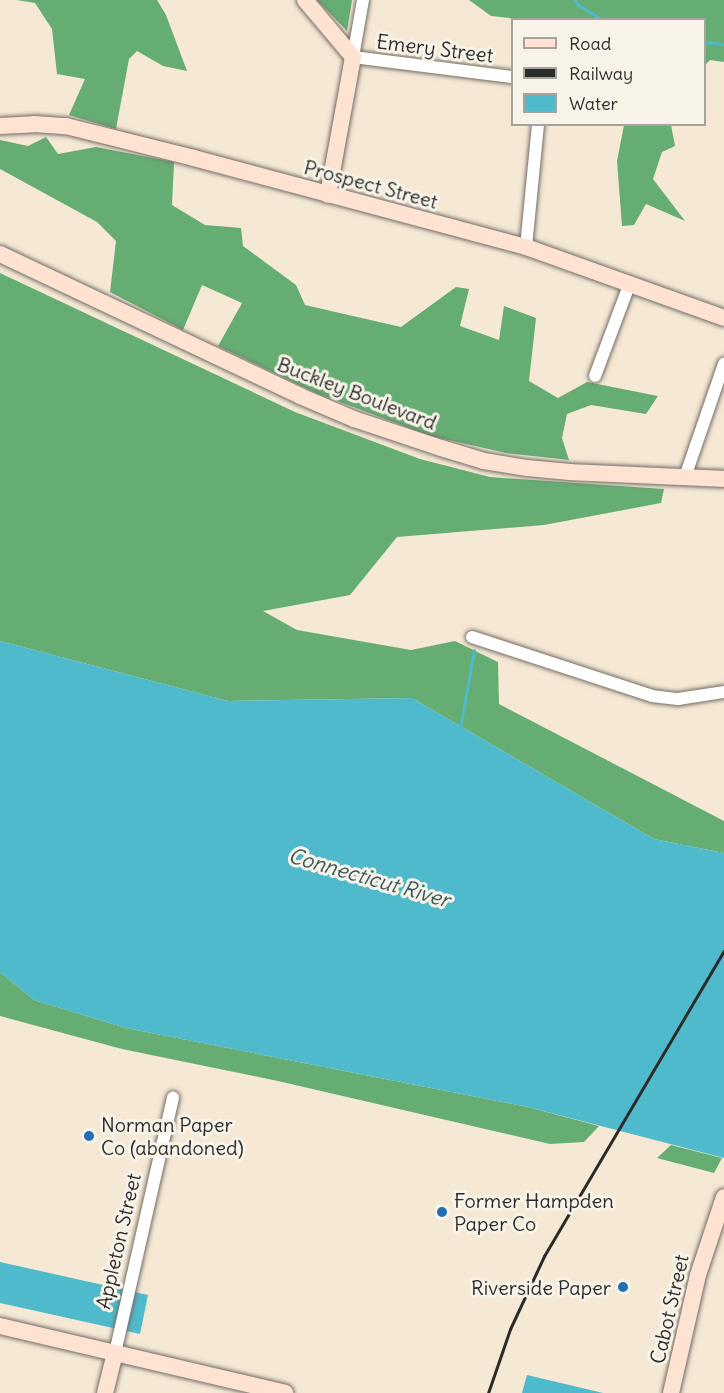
<!DOCTYPE html>
<style>
body{margin:0}
#map{position:relative;width:724px;height:1393px;overflow:hidden;background:#f5e8d4;font-family:Delius,sans-serif}
div>[style]{position:absolute}
[style*='--x']{left:calc(var(--x)*1px);top:calc(var(--y)*1px);width:calc(var(--w)*1px);rotate:calc(var(--a)*1deg)}
.forest>*{inset:0;background:#66ad74}
.water>*{inset:0;background:#4fbacb}
.stream>*{height:3px;margin:-1.5px;padding:0 1.5px;transform-origin:1.5px;border-radius:1.5px;background:#4fbacb}
.roads{filter:drop-shadow(0 0 2px #726d66) drop-shadow(0 0 2px #726d66)}
.street>*{height:12px;margin:-6px;padding:0 6px;transform-origin:6px;border-radius:6px;background:#fff}
.secondary>*{height:16px;margin:-8px;padding:0 8px;transform-origin:8px;border-radius:8px;background:#fee3d2}
.rail>*{height:3px;margin:-1.5px;padding:0 1.5px;transform-origin:1.5px;border-radius:1.5px;background:#2b2b2b}
.dots>*{width:16px;height:16px;translate:-50% -50%;box-sizing:border-box;border:3px solid #f7f3e8;border-radius:50%}
span{translate:-50% -50%;white-space:nowrap;text-align:center;line-height:1.15;-webkit-text-stroke:6px #f7f3e8;paint-order:stroke}
.street-label{font-size:20px;color:#2b2b2b}
.poi-label{font-size:20px;color:#2b2b2b}
.left{translate:0 -50%;text-align:left}
.right{translate:-100% -50%;text-align:right}
.water-label{font-size:21px;color:#36565b;font-style:italic}
.legend{position:absolute;left:511px;top:18px;width:195px;height:108px;box-sizing:border-box;background:#f7f3e8;border:2px solid #a5a39c;margin:0;padding:8px 10px;list-style:none;font-size:18px;color:#2b2b2b}
.legend li{display:flex;align-items:center;gap:12px;height:30px}
.legend b{width:30px;border:2px solid #a5a39c}
</style>
<div id="map">
<div class="forest">
<div style="clip-path:polygon(17px 0,157px 0,166px 15px,187px 71px,163px 66px,137px 51px,129px 59px,116px 129px,69px 115px,85px 79px,57px 74px,52px 29px,35px 3px)"></div>
<div style="clip-path:polygon(317px 0,352px 0,347px 31px)"></div>
<div style="clip-path:polygon(469px 0,724px 0,724px 62px,710px 60px,705px 65px,704px 20px,518px 19px,491px 16px)"></div>
<div style="clip-path:polygon(624px 125px,671px 125px,675px 146px,662px 152px,653px 179px,685px 221px,646px 204px,634px 225px,622px 226px,617px 161px)"></div>
<div style="clip-path:polygon(46px 137px,58px 154px,96px 147px,174px 162px,172px 205px,205px 225px,241px 228px,243px 246px,296px 285px,305px 305px,401px 327px,456px 287px,469px 289px,460px 326px,499px 340px,504px 306px,536px 318px,529px 381px,558px 398px,587px 382px,658px 396px,646px 414px,591px 405px,567px 414px,562px 438px,569px 460px,506px 453px,431px 436px,316px 393px,218px 346px,242px 303px,202px 285px,183px 330px,110px 292px,116px 241px,97px 222px,0 169px,0 140px,28px 146px)"></div>
<div style="clip-path:polygon(0 273px,295px 412px,420px 459px,490px 477px,664px 489px,661px 503px,544px 525px,397px 537px,350px 595px,263px 611px,297px 630px,411px 650px,455px 641px,498px 662px,499px 704px,724px 821px,724px 853px,654px 839px,412px 698px,228px 701px,0 641px)"></div>
<div style="clip-path:polygon(0 972px,34px 1000px,126px 1028px,528px 1107px,599px 1126px,584px 1142px,550px 1144px,278px 1081px,122px 1049px,0 1016px)"></div>
<div style="clip-path:polygon(671px 1145px,722px 1158px,714px 1173px,657px 1158px)"></div>
</div>
<div class="water">
<div style="clip-path:polygon(0 641px,228px 701px,412px 698px,654px 839px,724px 853px,724px 1158px,528px 1107px,126px 1028px,34px 1000px,0 972px)"></div>
<div style="clip-path:polygon(0 1262px,148px 1295px,140px 1334px,0 1303px)"></div>
<div style="clip-path:polygon(527px 1375px,603px 1393px,522px 1393px)"></div>
</div>
<div class="stream">
<div style="--x:575;--y:0;--w:6;--a:59"></div>
<div style="--x:578;--y:5;--w:29;--a:31"></div>
<div style="--x:704;--y:42;--w:20;--a:6"></div>
<div style="--x:460;--y:728;--w:79;--a:-79.8"></div>
</div>
<div class="roads">
<div class="street">
<div style="--x:363;--y:0;--w:58;--a:100"></div>
<div style="--x:353;--y:57;--w:160;--a:7.2"></div>
<div style="--x:526;--y:247;--w:124;--a:-84.4"></div>
<div style="--x:595;--y:376;--w:99;--a:-69.4"></div>
<div style="--x:685;--y:477;--w:120;--a:-71"></div>
<div style="--x:472;--y:637;--w:189;--a:18.1"></div>
<div style="--x:652;--y:696;--w:26;--a:7"></div>
<div style="--x:678;--y:699;--w:47;--a:-8.7"></div>
<div style="--x:115;--y:1353;--w:262;--a:-77.2"></div>
</div>
<div class="secondary">
<div style="--x:305;--y:0;--w:75;--a:49.9"></div>
<div style="--x:353;--y:57;--w:140;--a:100.3"></div>
<div style="--x:0;--y:126;--w:34;--a:-3"></div>
<div style="--x:34;--y:124;--w:32;--a:4"></div>
<div style="--x:66;--y:126;--w:132;--a:14"></div>
<div style="--x:194;--y:158;--w:344;--a:15"></div>
<div style="--x:526;--y:247;--w:210;--a:19.7"></div>
<div style="--x:0;--y:254;--w:332;--a:25.3"></div>
<div style="--x:300;--y:396;--w:59;--a:23.1"></div>
<div style="--x:354;--y:419;--w:92;--a:18.4"></div>
<div style="--x:441;--y:448;--w:45;--a:16.8"></div>
<div style="--x:484;--y:461;--w:44;--a:9.2"></div>
<div style="--x:527;--y:468;--w:43;--a:5.3"></div>
<div style="--x:570;--y:472;--w:154;--a:2.6"></div>
<div style="--x:0;--y:1326;--w:293;--a:13.2"></div>
<div style="--x:105;--y:1393;--w:41;--a:-76"></div>
<div style="--x:671;--y:1393;--w:121;--a:-77.1"></div>
<div style="--x:698;--y:1275;--w:82;--a:-71.6"></div>
</div>
</div>
<div class="rail">
<div style="--x:488;--y:1393;--w:68;--a:-71"></div>
<div style="--x:510;--y:1329;--w:81;--a:-65"></div>
<div style="--x:544;--y:1256;--w:354;--a:-59.5"></div>
</div>
<div class="dots">
<div style="left:89px;top:1136px;background:#1f6fb2"></div>
<div style="left:442px;top:1212px;background:#1f6fb2"></div>
<div style="left:623px;top:1287px;background:#1f6fb2"></div>
</div>
<div class="street-label">
<span style="left:435px;top:48px;rotate:7deg">Emery Street</span>
<span style="left:371px;top:184px;rotate:15deg">Prospect Street</span>
<span style="left:357px;top:393px;rotate:21deg">Buckley Boulevard</span>
<span style="left:118px;top:1241px;rotate:-77deg">Appleton Street</span>
<span style="left:669px;top:1309px;rotate:-77deg">Cabot Street</span>
</div>
<div class="poi-label">
<span class="left" style="left:101px;top:1136px">Norman Paper<br>Co (abandoned)</span>
<span class="left" style="left:454px;top:1212px">Former Hampden<br>Paper Co</span>
<span class="right" style="left:611px;top:1287px">Riverside Paper</span>
</div>
<div class="water-label">
<span style="left:369px;top:878px;rotate:16deg">Connecticut River</span>
</div>
<ul class="legend">
<li><b style="height:8px;background:#fee3d2"></b>Road</li>
<li><b style="height:8px;background:#2b2b2b"></b>Railway</li>
<li><b style="height:16px;background:#4fbacb"></b>Water</li>
</ul>
</div>
